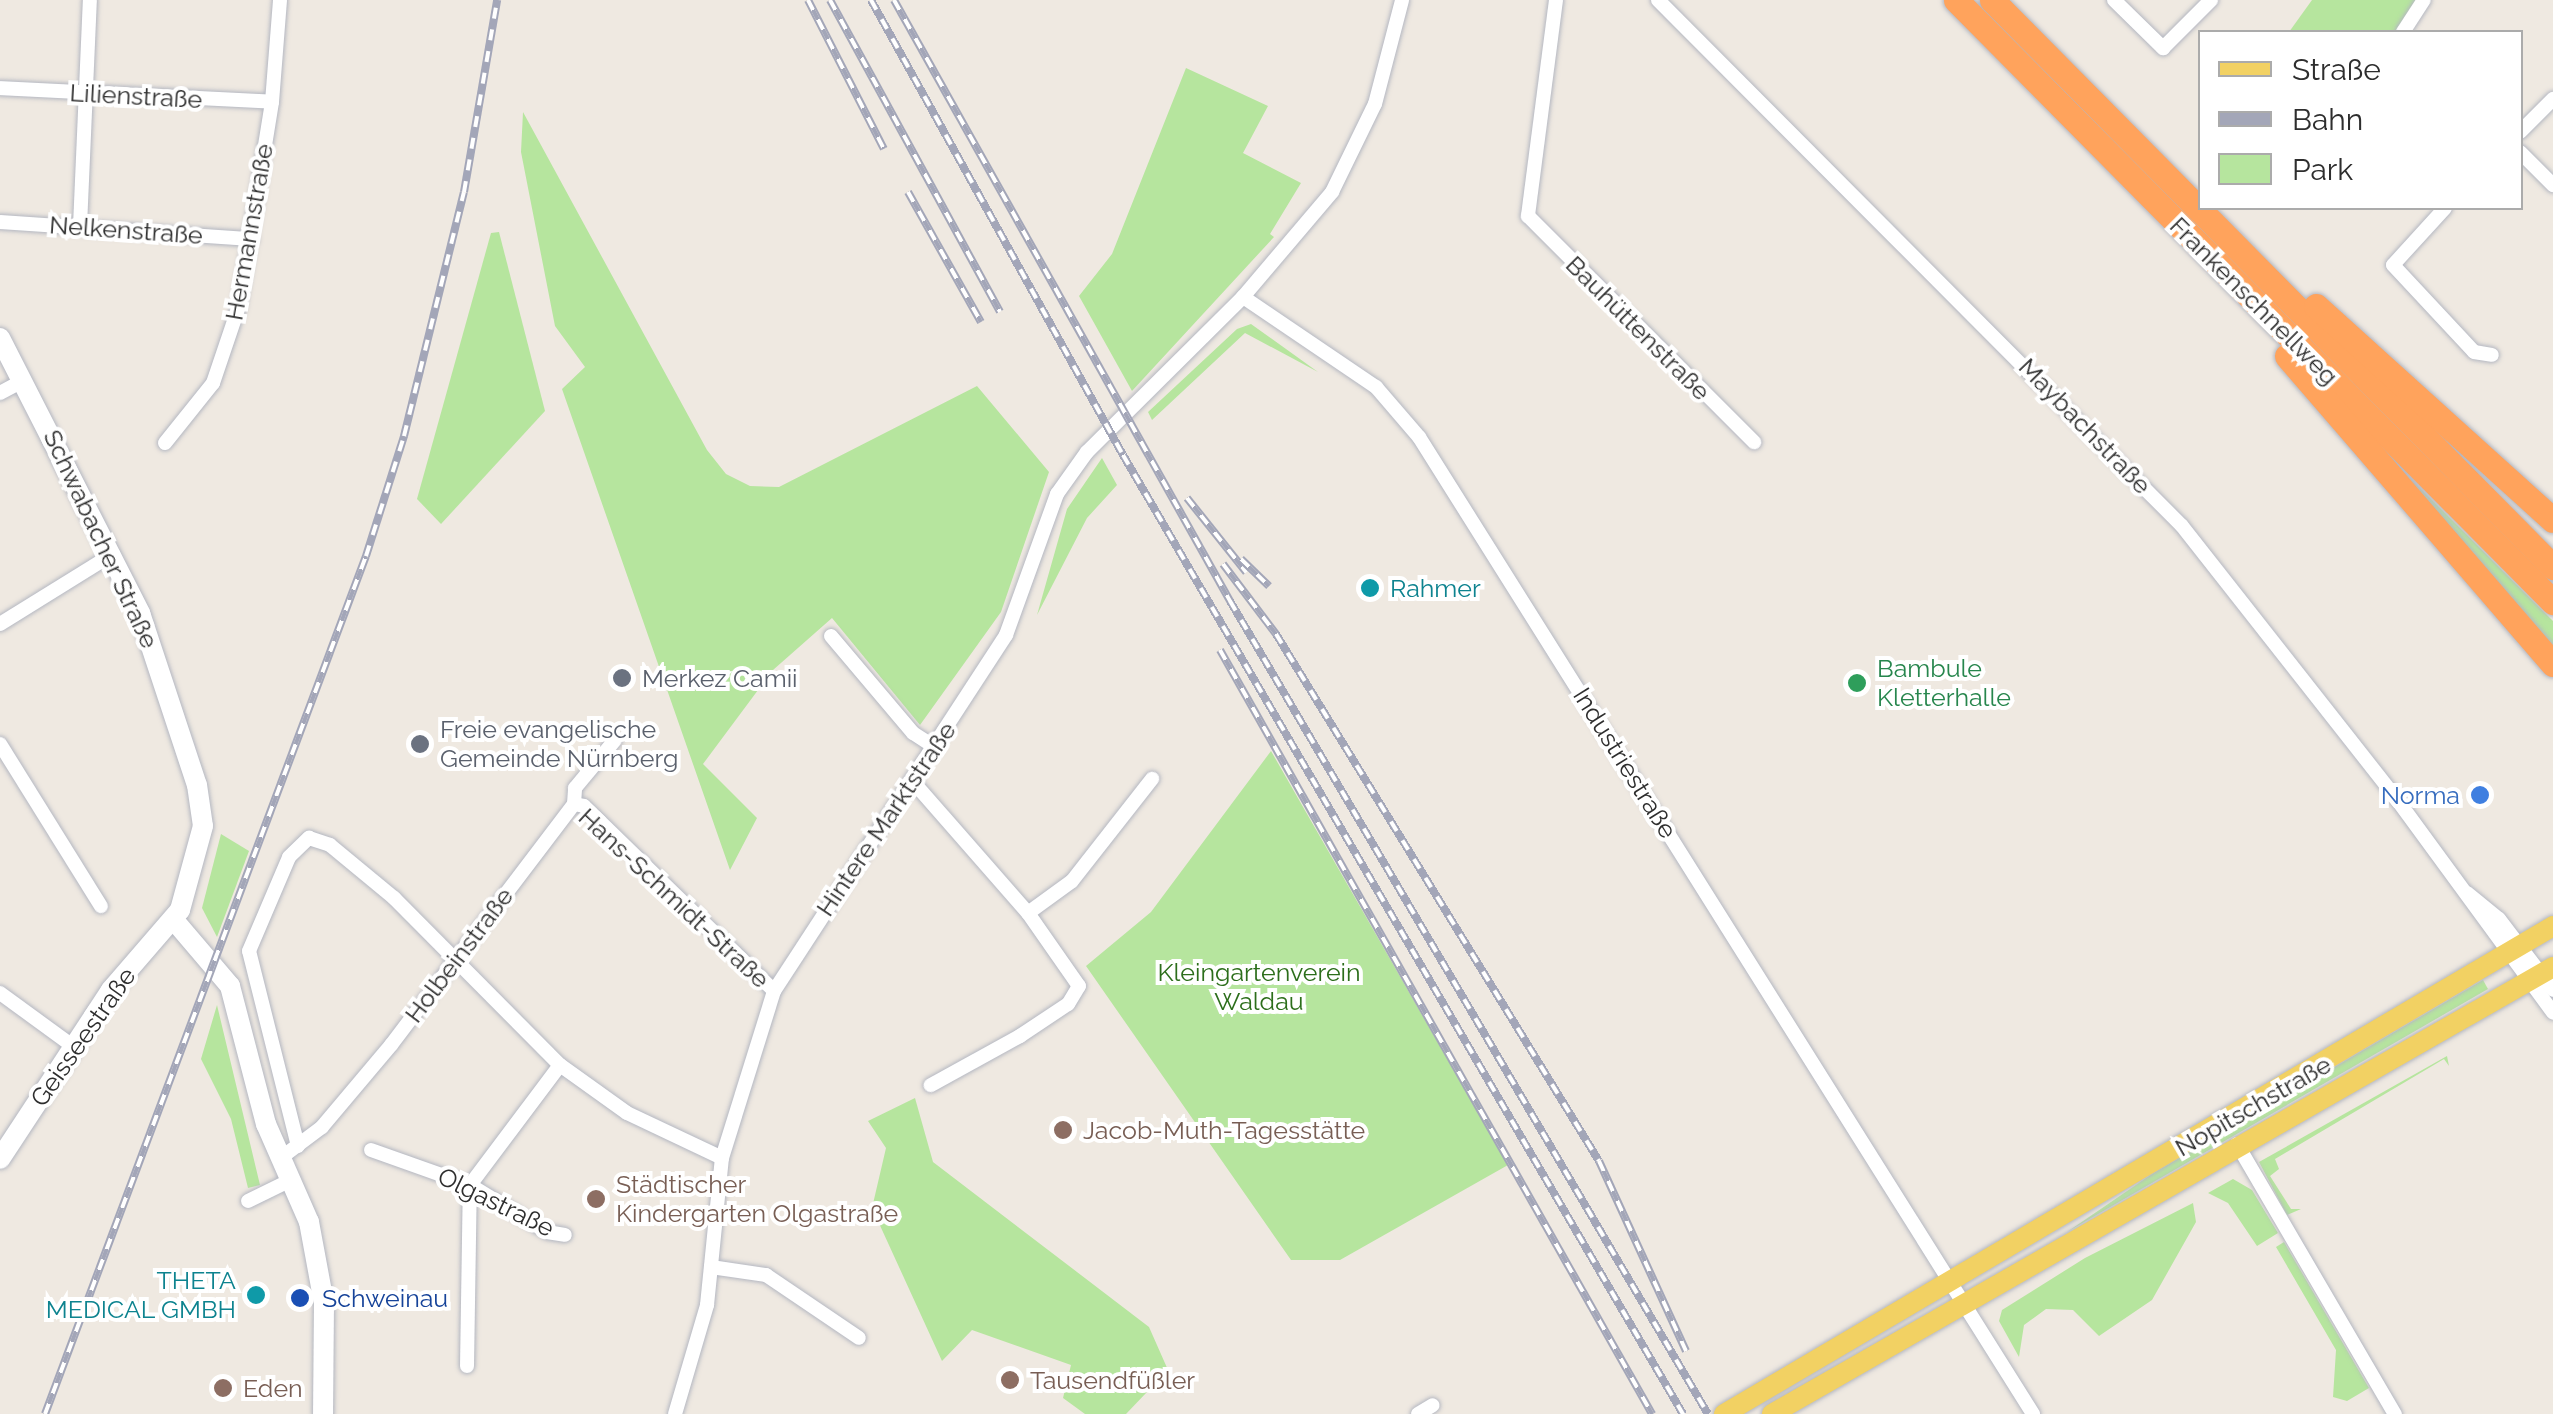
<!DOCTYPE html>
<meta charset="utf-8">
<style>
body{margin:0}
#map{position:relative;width:2553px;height:1414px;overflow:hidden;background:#efe9e1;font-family:Raleway,sans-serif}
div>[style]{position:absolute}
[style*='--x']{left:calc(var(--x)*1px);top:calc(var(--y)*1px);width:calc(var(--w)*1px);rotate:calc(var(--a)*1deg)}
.green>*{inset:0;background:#b6e59e}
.roads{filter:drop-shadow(0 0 2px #b4b7c1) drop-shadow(0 0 2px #b4b7c1)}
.street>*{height:14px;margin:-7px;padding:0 7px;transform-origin:7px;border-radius:7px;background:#fff}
.secondary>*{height:20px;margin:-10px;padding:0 10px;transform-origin:10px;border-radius:10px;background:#fff}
.primary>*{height:20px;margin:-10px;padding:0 10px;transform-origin:10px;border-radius:10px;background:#f2d163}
.highway>*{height:25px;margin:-12.5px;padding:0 12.5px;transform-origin:12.5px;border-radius:12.5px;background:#ffa35c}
.rail>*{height:8px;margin-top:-4px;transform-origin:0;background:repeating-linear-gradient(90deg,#fff 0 11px,#a3a6b8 0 22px);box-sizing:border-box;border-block:2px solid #a3a6b8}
.dots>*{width:28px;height:28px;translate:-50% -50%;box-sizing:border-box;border:5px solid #fff;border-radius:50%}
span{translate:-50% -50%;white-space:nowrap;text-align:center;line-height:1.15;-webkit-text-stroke:8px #fff;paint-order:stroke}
.street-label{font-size:25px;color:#2e2e2e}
.culture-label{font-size:25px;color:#0d838f}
.left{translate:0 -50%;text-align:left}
.right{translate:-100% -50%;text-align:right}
.leisure-label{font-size:25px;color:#27864d}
.worship-label{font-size:25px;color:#5b616d}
.shop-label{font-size:25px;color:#366cbe}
.park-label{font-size:25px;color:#2c6e1b}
.education-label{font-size:25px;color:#785e54}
.transit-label{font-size:25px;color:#164399}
.legend{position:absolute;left:2198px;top:30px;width:325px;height:180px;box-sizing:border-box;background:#fff;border:2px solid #ababab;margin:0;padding:12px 18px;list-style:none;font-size:30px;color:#2e2e2e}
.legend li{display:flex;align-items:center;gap:20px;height:50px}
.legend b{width:50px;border:2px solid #ababab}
</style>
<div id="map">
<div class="green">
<div style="clip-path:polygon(2312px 0,2420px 0,2398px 32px,2289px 32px)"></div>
<div style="clip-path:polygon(1186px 68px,1268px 106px,1243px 153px,1301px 183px,1270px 234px,1274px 237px,1132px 391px,1079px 296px,1112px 254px)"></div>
<div style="clip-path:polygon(523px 112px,707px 450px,726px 474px,750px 486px,779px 487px,977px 386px,1049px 472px,1001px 612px,920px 725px,832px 618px,773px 670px,703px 764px,757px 818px,730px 870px,562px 389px,585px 367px,555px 326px,521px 152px)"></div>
<div style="clip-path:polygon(499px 232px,545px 411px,441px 524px,417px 499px,491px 233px)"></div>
<div style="clip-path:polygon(1251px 324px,1318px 372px,1245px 333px,1152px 420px,1148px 412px,1237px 329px)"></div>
<div style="clip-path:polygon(2385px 453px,2553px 621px,2553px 649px)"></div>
<div style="clip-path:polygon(1102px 458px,1117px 485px,1087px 518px,1037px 615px,1067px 509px)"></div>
<div style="clip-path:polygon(1271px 751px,1508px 1165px,1340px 1260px,1291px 1260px,1086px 966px,1151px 912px)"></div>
<div style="clip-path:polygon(221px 834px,249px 851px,217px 937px,202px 908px)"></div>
<div style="clip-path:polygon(2483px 980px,2488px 989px,2067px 1232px,2152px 1174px)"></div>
<div style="clip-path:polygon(217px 1005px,260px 1185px,248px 1188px,231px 1119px,201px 1059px)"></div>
<div style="clip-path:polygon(2447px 1056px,2449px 1066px,2444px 1059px,2275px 1159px,2279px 1169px,2270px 1176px,2291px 1209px,2301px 1209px,2287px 1215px,2259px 1162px)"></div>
<div style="clip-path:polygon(915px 1098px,933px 1162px,1149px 1327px,1168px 1370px,1126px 1414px,1085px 1414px,1063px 1398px,1071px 1365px,972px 1330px,942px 1361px,872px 1208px,886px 1148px,868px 1121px)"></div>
<div style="clip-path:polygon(2233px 1179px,2252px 1190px,2278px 1233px,2257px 1246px,2228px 1203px,2208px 1193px)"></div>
<div style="clip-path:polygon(2193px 1203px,2196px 1222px,2152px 1300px,2099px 1336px,2073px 1310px,2046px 1309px,2024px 1325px,2019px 1357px,1999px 1321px,2002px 1310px,2085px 1258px)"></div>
<div style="clip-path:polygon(2284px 1242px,2369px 1388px,2347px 1401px,2333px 1397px,2336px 1350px,2276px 1247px)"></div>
</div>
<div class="roads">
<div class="street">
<div style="--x:1556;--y:0;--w:218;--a:97.4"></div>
<div style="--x:1528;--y:216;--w:320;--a:45"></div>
<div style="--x:1658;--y:0;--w:742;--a:45.11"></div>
<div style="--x:2182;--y:526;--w:341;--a:51.8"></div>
<div style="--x:2393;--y:794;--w:271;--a:53.8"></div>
<div style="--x:2114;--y:0;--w:69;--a:44.4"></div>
<div style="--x:2163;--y:48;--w:68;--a:-45"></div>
<div style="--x:2403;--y:32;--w:38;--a:-57"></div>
<div style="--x:0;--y:88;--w:272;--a:2.9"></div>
<div style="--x:2520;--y:132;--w:47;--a:-45"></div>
<div style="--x:2520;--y:152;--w:47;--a:45"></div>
<div style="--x:2445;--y:208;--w:77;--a:132.4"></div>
<div style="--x:2393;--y:265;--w:119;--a:47"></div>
<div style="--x:2474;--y:352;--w:18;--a:9"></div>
<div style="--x:0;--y:222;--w:252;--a:3.9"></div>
<div style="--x:80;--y:226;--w:226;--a:-87.5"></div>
<div style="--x:1243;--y:297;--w:161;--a:34.1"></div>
<div style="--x:1376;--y:387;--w:66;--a:49.3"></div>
<div style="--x:1419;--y:437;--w:1154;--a:57.85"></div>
<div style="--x:0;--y:393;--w:27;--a:-28"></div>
<div style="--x:165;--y:443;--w:77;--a:-51.3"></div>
<div style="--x:213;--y:383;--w:81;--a:-71.3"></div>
<div style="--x:239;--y:306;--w:207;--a:-80.8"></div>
<div style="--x:272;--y:102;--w:102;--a:-85.5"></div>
<div style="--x:0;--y:624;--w:133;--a:-31.8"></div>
<div style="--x:831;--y:636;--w:127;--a:49.8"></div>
<div style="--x:913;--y:733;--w:27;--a:33"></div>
<div style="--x:0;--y:744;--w:191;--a:58.1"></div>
<div style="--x:915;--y:784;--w:171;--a:48.8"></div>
<div style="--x:1028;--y:913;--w:89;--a:55.1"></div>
<div style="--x:1079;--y:986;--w:21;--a:121"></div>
<div style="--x:1068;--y:1004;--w:58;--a:146.3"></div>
<div style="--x:1020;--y:1036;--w:102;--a:151.2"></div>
<div style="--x:574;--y:804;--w:10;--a:11"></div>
<div style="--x:584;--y:806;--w:265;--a:44.2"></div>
<div style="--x:2467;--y:893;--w:41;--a:39.1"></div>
<div style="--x:2499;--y:919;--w:89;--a:52.7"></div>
<div style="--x:1028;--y:913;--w:54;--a:-36"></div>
<div style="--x:1072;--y:881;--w:130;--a:-51.9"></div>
<div style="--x:0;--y:993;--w:92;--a:36.1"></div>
<div style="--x:2237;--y:1144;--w:313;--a:59.7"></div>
<div style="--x:298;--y:1146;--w:201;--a:-104.1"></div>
<div style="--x:249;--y:951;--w:102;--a:-66.9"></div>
<div style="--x:289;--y:857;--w:28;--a:-44"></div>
<div style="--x:309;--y:838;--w:22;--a:18"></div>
<div style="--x:330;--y:845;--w:83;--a:39.6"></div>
<div style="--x:394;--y:898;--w:235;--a:45.2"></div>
<div style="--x:560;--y:1065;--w:82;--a:35.6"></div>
<div style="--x:627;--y:1113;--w:105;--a:25.3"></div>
<div style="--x:371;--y:1150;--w:105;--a:19.5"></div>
<div style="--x:470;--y:1185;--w:90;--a:31.4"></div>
<div style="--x:547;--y:1232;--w:18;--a:9"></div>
<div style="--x:282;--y:1157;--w:50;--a:-36.9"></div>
<div style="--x:322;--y:1127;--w:107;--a:-49.9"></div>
<div style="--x:391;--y:1045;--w:303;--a:-52.8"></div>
<div style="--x:574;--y:804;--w:16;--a:-86"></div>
<div style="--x:575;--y:788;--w:62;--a:-50.2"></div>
<div style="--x:470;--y:1185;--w:150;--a:-53.1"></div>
<div style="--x:248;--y:1201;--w:50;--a:-26.1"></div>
<div style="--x:711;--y:1267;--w:56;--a:8.3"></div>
<div style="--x:766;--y:1275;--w:112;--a:34.1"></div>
<div style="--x:467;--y:1366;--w:181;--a:-89.1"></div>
<div style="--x:675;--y:1414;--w:114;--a:-73.6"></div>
<div style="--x:707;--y:1305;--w:148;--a:-84.2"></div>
<div style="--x:722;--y:1158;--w:175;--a:-72.7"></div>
<div style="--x:774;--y:991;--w:425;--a:-56.9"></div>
<div style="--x:1006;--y:635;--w:150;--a:-70.1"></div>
<div style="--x:1057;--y:494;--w:52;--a:-54.5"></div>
<div style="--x:1087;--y:452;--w:220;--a:-44.8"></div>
<div style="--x:1243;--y:297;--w:138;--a:-49.7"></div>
<div style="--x:1332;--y:192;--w:98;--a:-64"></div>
<div style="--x:1375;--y:104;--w:107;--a:-75.4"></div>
<div style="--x:1418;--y:1414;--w:17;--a:-31"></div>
</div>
<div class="secondary">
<div style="--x:0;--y:338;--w:309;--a:63"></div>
<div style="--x:140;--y:613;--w:181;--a:71.7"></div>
<div style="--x:197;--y:785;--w:41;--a:81.7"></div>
<div style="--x:203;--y:826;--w:87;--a:105.3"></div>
<div style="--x:180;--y:910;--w:106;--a:130.8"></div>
<div style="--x:111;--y:990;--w:202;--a:123.3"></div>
<div style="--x:173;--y:919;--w:88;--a:49.6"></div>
<div style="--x:230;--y:986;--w:143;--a:75.4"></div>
<div style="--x:266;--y:1124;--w:107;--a:66.3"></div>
<div style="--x:309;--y:1222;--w:82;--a:79.5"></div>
<div style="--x:324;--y:1303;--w:111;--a:90.5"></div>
</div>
<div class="primary">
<div style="--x:1724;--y:1414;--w:962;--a:-30.48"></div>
<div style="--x:1772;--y:1414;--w:900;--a:-29.78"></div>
</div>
<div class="highway">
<div style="--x:1956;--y:0;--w:848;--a:45.24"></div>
<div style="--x:1992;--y:0;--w:798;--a:45.3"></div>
<div style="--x:2316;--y:306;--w:319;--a:42.1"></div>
<div style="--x:2287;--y:356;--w:407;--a:49.2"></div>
</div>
</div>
<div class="rail">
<div style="--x:808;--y:0;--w:167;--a:63"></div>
<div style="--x:830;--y:0;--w:355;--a:61.4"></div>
<div style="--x:871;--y:0;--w:520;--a:61.02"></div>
<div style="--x:1123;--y:455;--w:1111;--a:59.72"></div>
<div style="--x:894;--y:0;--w:689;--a:60.79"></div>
<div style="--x:1230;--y:601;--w:943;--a:59.55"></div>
<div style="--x:908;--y:192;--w:149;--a:60.7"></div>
<div style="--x:1187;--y:498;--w:95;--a:51.4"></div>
<div style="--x:1241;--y:559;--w:39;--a:44"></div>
<div style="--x:1223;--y:564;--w:88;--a:52.9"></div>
<div style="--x:1276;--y:634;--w:618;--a:58.5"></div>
<div style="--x:1599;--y:1161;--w:209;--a:65.4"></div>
<div style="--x:1220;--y:650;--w:878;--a:60.51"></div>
<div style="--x:45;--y:1414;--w:916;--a:-69.49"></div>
<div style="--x:366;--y:556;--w:126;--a:-72.4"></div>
<div style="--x:404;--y:436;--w:251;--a:-76.2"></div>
<div style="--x:464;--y:192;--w:195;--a:-80.2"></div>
</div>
<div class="dots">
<div style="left:1370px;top:588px;background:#0f9aa8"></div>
<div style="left:622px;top:678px;background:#6b7280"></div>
<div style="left:1857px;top:683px;background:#2e9e5b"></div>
<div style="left:420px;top:744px;background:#6b7280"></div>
<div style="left:2480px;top:795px;background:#3f7fe0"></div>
<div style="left:1063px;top:1130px;background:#8d6e63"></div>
<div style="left:596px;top:1199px;background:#8d6e63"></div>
<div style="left:256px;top:1295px;background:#0f9aa8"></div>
<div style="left:300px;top:1298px;background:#1a4fb4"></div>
<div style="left:1010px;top:1380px;background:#8d6e63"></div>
<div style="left:223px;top:1388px;background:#8d6e63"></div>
</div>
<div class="street-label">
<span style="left:136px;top:96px;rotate:3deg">Lilienstraße</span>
<span style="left:126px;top:230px;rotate:4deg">Nelkenstraße</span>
<span style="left:249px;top:232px;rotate:-80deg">Hermannstraße</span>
<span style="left:2254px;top:301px;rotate:45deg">Frankenschnellweg</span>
<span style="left:1638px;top:328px;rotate:45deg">Bauhüttenstraße</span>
<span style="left:2085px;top:426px;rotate:46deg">Maybachstraße</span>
<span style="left:101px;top:539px;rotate:65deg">Schwabacher Straße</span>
<span style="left:1625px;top:763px;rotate:58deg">Industriestraße</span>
<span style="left:886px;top:819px;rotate:-56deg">Hintere Marktstraße</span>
<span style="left:674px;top:898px;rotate:43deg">Hans-Schmidt-Straße</span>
<span style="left:459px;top:955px;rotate:-53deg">Holbeinstraße</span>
<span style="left:83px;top:1037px;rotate:-55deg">Geisseestraße</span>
<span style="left:2253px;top:1106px;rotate:-30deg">Nopitschstraße</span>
<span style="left:496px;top:1202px;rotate:26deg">Olgastraße</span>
</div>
<div class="culture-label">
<span class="left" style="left:1390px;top:588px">Rahmer</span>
<span class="right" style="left:236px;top:1295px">THETA<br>MEDICAL GMBH</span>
</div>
<div class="leisure-label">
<span class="left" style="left:1877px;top:683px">Bambule<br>Kletterhalle</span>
</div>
<div class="worship-label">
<span class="left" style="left:642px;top:678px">Merkez Camii</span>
<span class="left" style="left:440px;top:744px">Freie evangelische<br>Gemeinde Nürnberg</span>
</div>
<div class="shop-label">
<span class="right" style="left:2460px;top:795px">Norma</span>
</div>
<div class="park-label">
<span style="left:1259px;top:987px">Kleingartenverein<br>Waldau</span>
</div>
<div class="education-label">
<span class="left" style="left:1083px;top:1130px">Jacob-Muth-Tagesstätte</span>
<span class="left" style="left:616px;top:1199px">Städtischer<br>Kindergarten Olgastraße</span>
<span class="left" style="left:1030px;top:1380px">Tausendfüßler</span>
<span class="left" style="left:243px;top:1388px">Eden</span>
</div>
<div class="transit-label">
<span class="left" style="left:322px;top:1298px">Schweinau</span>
</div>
<ul class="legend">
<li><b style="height:12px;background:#f2d163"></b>Straße</li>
<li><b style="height:12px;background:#a3a6b8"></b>Bahn</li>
<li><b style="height:28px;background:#b6e59e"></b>Park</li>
</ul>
</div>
